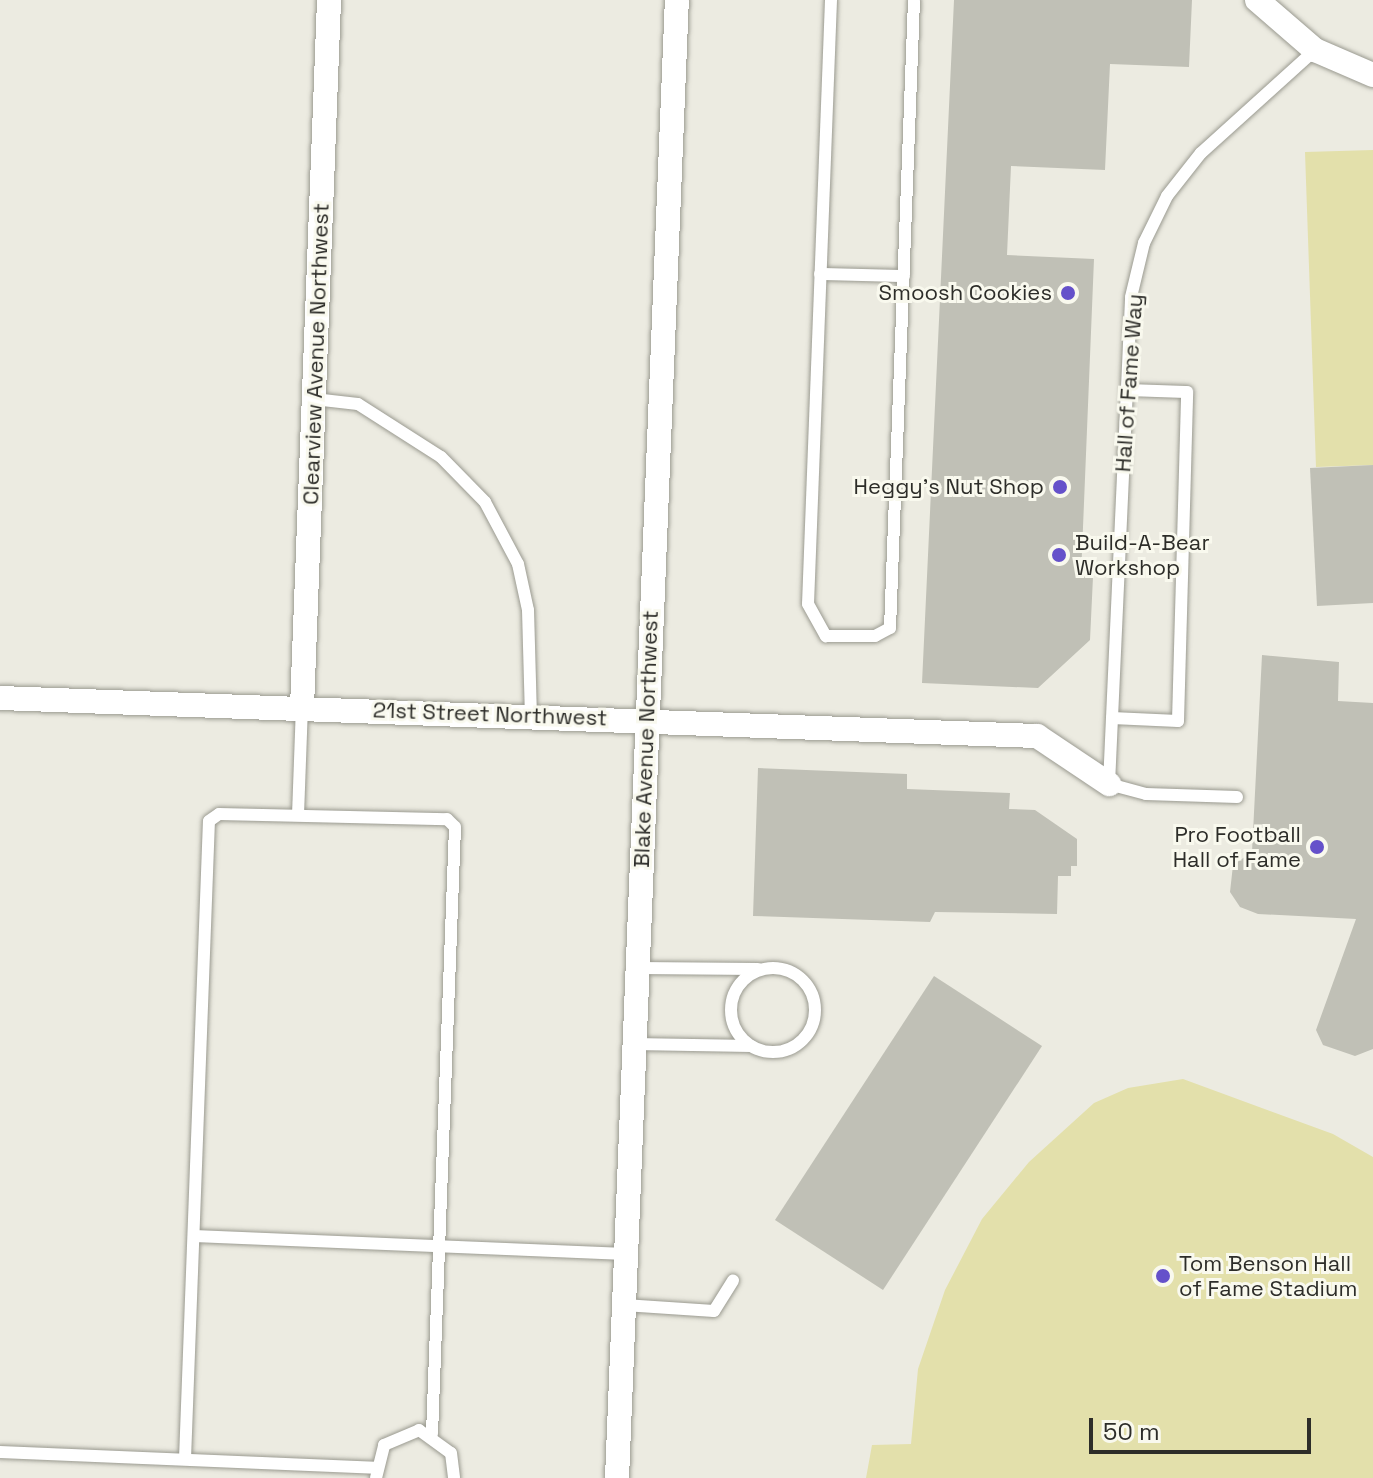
<!DOCTYPE html>
<style>
body{margin:0}
#map{position:relative;width:1373px;height:1478px;overflow:hidden;background:#ecebe1;font-family:"Space Grotesk",sans-serif}
div>[style]{position:absolute}
[style*='--x']{left:calc(var(--x)*1px);top:calc(var(--y)*1px);width:calc(var(--w)*1px);rotate:calc(var(--a)*1deg)}
.green>*{inset:0;background:#e3e0ab}
.building>*{inset:0;background:#c0c0b6}
.roads{filter:drop-shadow(0 0 2px #9a9a90) drop-shadow(0 0 2px #9a9a90)}
.service>*{height:12px;margin:-6px;padding:0 6px;transform-origin:6px;border-radius:6px;background:#fff}
.service>.ring{margin:-6px;padding:0;box-sizing:content-box;background:none;border:12px solid #fff;border-radius:50%}
.minor>*{height:24px;margin:-12px;padding:0 12px;transform-origin:12px;border-radius:12px;background:#fff}
.dots>*{width:22px;height:22px;translate:-50% -50%;box-sizing:border-box;border:4px solid #f9f9ee;border-radius:50%}
span{translate:-50% -50%;white-space:nowrap;text-align:center;line-height:1.15;-webkit-text-stroke:6px #f9f9ee;paint-order:stroke}
.poi-label{font-size:22px;color:#2d2d29}
.right{translate:-100% -50%;text-align:right}
.left{translate:0 -50%;text-align:left}
.street-label{font-size:22px;color:#2d2d29}
.scale{position:absolute;left:1089px;top:1418px;width:222px;height:36px;box-sizing:border-box;border:4px solid #2d2d29;border-top:0;padding-left:10px;font-size:24px;line-height:28px;white-space:nowrap;color:#2d2d29;-webkit-text-stroke:6px #f9f9ee;paint-order:stroke}
</style>
<div id="map">
<div class="green">
<div style="clip-path:polygon(1373px 150px,1373px 465px,1316px 467px,1305px 152px)"></div>
<div style="clip-path:polygon(1183px 1079px,1333px 1134px,1373px 1157px,1373px 1478px,866px 1478px,872px 1445px,911px 1444px,918px 1369px,945px 1290px,982px 1219px,1029px 1162px,1094px 1103px,1128px 1088px)"></div>
</div>
<div class="building">
<div style="clip-path:polygon(954px 0,1192px 0,1189px 67px,1110px 64px,1105px 170px,1011px 166px,1007px 255px,1094px 259px,1081px 576px,1093px 577px,1090px 640px,1038px 688px,922px 683px)"></div>
<div style="clip-path:polygon(1373px 465px,1373px 603px,1317px 606px,1310px 468px)"></div>
<div style="clip-path:polygon(1262px 655px,1339px 662px,1338px 701px,1373px 703px,1373px 1049px,1355px 1056px,1323px 1045px,1316px 1030px,1356px 919px,1258px 914px,1240px 907px,1230px 892px,1233px 865px,1252px 852px)"></div>
<div style="clip-path:polygon(758px 768px,907px 774px,907px 789px,1010px 793px,1009px 809px,1035px 810px,1077px 839px,1077px 866px,1071px 866px,1071px 876px,1058px 876px,1057px 914px,935px 912px,930px 922px,753px 916px)"></div>
<div style="clip-path:polygon(934px 976px,1042px 1046px,883px 1290px,775px 1220px)"></div>
</div>
<div class="roads">
<div class="service">
<div style="--x:831;--y:0;--w:604;--a:92.18"></div>
<div style="--x:808;--y:604;--w:37;--a:61"></div>
<div style="--x:826;--y:636;--w:49;--a:0"></div>
<div style="--x:875;--y:636;--w:17;--a:-28"></div>
<div style="--x:890;--y:628;--w:628;--a:-87.81"></div>
<div style="--x:820;--y:274;--w:84;--a:1.4"></div>
<div style="--x:314;--y:399;--w:44;--a:6.5"></div>
<div style="--x:358;--y:404;--w:98;--a:32.6"></div>
<div style="--x:441;--y:457;--w:63;--a:45.6"></div>
<div style="--x:485;--y:502;--w:70;--a:62"></div>
<div style="--x:518;--y:564;--w:47;--a:77.7"></div>
<div style="--x:528;--y:610;--w:105;--a:88.4"></div>
<div style="--x:1112;--y:718;--w:66;--a:2.6"></div>
<div style="--x:1178;--y:721;--w:329;--a:-88.4"></div>
<div style="--x:1187;--y:392;--w:60;--a:-178.1"></div>
<div style="--x:1237;--y:797;--w:91;--a:-178.1"></div>
<div style="--x:1146;--y:794;--w:38;--a:-165"></div>
<div style="--x:1109;--y:784;--w:487;--a:-87.4"></div>
<div style="--x:1131;--y:297;--w:56;--a:-76.5"></div>
<div style="--x:1144;--y:243;--w:52;--a:-63.9"></div>
<div style="--x:1167;--y:196;--w:55;--a:-51.7"></div>
<div style="--x:1201;--y:153;--w:154;--a:-42.1"></div>
<div style="--x:298;--y:815;--w:108;--a:-87.9"></div>
<div style="--x:637;--y:968;--w:121;--a:0.5"></div>
<div class="ring" style="left:731px;top:968px;width:72px;height:72px"></div>
<div style="--x:634;--y:1044;--w:117;--a:1"></div>
<div style="--x:194;--y:1236;--w:432;--a:2.4"></div>
<div style="--x:624;--y:1305;--w:90;--a:3.8"></div>
<div style="--x:714;--y:1311;--w:36;--a:-58"></div>
<div style="--x:0;--y:1452;--w:375;--a:2.4"></div>
<div style="--x:185;--y:1459;--w:638;--a:-87.85"></div>
<div style="--x:209;--y:821;--w:12;--a:-35"></div>
<div style="--x:219;--y:814;--w:228;--a:1.3"></div>
<div style="--x:447;--y:819;--w:11;--a:45"></div>
<div style="--x:455;--y:827;--w:607;--a:92.17"></div>
<div style="--x:376;--y:1478;--w:34;--a:-76"></div>
<div style="--x:384;--y:1445;--w:38;--a:-23"></div>
<div style="--x:419;--y:1430;--w:39;--a:36"></div>
<div style="--x:451;--y:1453;--w:25;--a:83"></div>
</div>
<div class="minor">
<div style="--x:1257;--y:0;--w:77;--a:40.8"></div>
<div style="--x:1315;--y:50;--w:63;--a:23.3"></div>
<div style="--x:0;--y:698;--w:1038;--a:2.1"></div>
<div style="--x:1037;--y:736;--w:87;--a:33.7"></div>
<div style="--x:302;--y:707;--w:708;--a:-87.81"></div>
<div style="--x:617;--y:1478;--w:1479;--a:-87.68"></div>
</div>
</div>
<div class="dots">
<div style="left:1068px;top:293px;background:#6551ca"></div>
<div style="left:1060px;top:487px;background:#6551ca"></div>
<div style="left:1059px;top:555px;background:#6551ca"></div>
<div style="left:1317px;top:847px;background:#6551ca"></div>
<div style="left:1163px;top:1276px;background:#6551ca"></div>
</div>
<div class="poi-label">
<span class="right" style="left:1052px;top:293px">Smoosh Cookies</span>
<span class="right" style="left:1044px;top:487px">Heggy's Nut Shop</span>
<span class="left" style="left:1075px;top:555px">Build-A-Bear<br>Workshop</span>
<span class="right" style="left:1301px;top:847px">Pro Football<br>Hall of Fame</span>
<span class="left" style="left:1179px;top:1276px">Tom Benson Hall<br>of Fame Stadium</span>
</div>
<div class="street-label">
<span style="left:316px;top:354px;rotate:-88deg">Clearview Avenue Northwest</span>
<span style="left:1129px;top:383px;rotate:-86deg">Hall of Fame Way</span>
<span style="left:490px;top:714px;rotate:2deg">21st Street Northwest</span>
<span style="left:646px;top:739px;rotate:-88deg">Blake Avenue Northwest</span>
</div>
<div class="scale">50 m</div>
</div>
